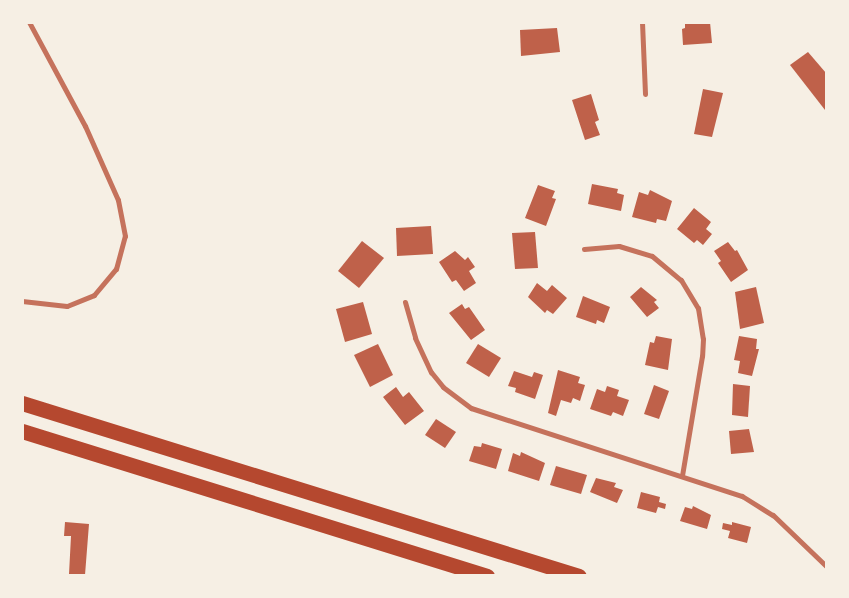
<!DOCTYPE html>
<style>
body{margin:0}
#map{position:relative;width:849px;height:598px;overflow:hidden;background:#f6efe4;font-family:"Public Sans",sans-serif}
div>[style]{position:absolute}
[style*='--x']{left:calc(var(--x)*1px);top:calc(var(--y)*1px);width:calc(var(--w)*1px);rotate:calc(var(--a)*1deg)}
.building>*{inset:0;background:#bf614a}
.minor>*{height:5px;margin:-2.5px;padding:0 2.5px;transform-origin:2.5px;border-radius:2.5px;background:#c5725c}
.motorway>*{height:15px;margin:-7.5px;padding:0 7.5px;transform-origin:7.5px;border-radius:7.5px;background:#b5482f}
span{translate:-50% -50%;white-space:nowrap;text-align:center;line-height:1.15;-webkit-text-stroke:5px #f6efe4;paint-order:stroke}
.frame{position:absolute;inset:0;border:24px solid #f6efe4;pointer-events:none}
</style>
<div id="map">
<div class="building">
<div style="clip-path:polygon(685px 22px,710px 22px,712px 43px,683px 45px,682px 29px,685px 28px)"></div>
<div style="clip-path:polygon(557px 28px,560px 52px,521px 56px,520px 30px)"></div>
<div style="clip-path:polygon(808px 52px,826px 73px,825px 110px,790px 65px)"></div>
<div style="clip-path:polygon(703px 89px,723px 93px,712px 137px,694px 134px)"></div>
<div style="clip-path:polygon(591px 94px,599px 120px,595px 122px,600px 135px,585px 140px,572px 100px)"></div>
<div style="clip-path:polygon(592px 184px,618px 189px,617px 193px,624px 195px,621px 211px,588px 204px)"></div>
<div style="clip-path:polygon(538px 185px,555px 191px,552px 198px,556px 199px,546px 226px,525px 218px)"></div>
<div style="clip-path:polygon(650px 190px,672px 201px,666px 221px,657px 219px,656px 223px,632px 217px,639px 192px,648px 195px)"></div>
<div style="clip-path:polygon(694px 208px,711px 222px,706px 229px,712px 234px,703px 245px,697px 240px,694px 243px,677px 229px)"></div>
<div style="clip-path:polygon(431px 226px,433px 254px,397px 256px,396px 228px)"></div>
<div style="clip-path:polygon(535px 232px,538px 268px,515px 269px,512px 233px)"></div>
<div style="clip-path:polygon(362px 241px,384px 258px,359px 288px,338px 271px)"></div>
<div style="clip-path:polygon(728px 242px,735px 251px,737px 250px,748px 270px,731px 282px,718px 263px,721px 261px,714px 251px)"></div>
<div style="clip-path:polygon(455px 251px,465px 260px,468px 257px,475px 267px,469px 271px,476px 283px,464px 291px,456px 280px,452px 282px,439px 262px)"></div>
<div style="clip-path:polygon(537px 283px,547px 291px,552px 285px,567px 298px,553px 314px,547px 310px,545px 313px,528px 297px)"></div>
<div style="clip-path:polygon(641px 287px,657px 300px,654px 302px,659px 308px,647px 317px,630px 297px)"></div>
<div style="clip-path:polygon(756px 287px,764px 323px,740px 329px,735px 292px)"></div>
<div style="clip-path:polygon(583px 296px,610px 307px,604px 323px,597px 320px,596px 324px,576px 317px)"></div>
<div style="clip-path:polygon(363px 302px,372px 334px,345px 342px,336px 309px)"></div>
<div style="clip-path:polygon(462px 304px,465px 309px,469px 307px,485px 330px,471px 340px,449px 313px)"></div>
<div style="clip-path:polygon(656px 336px,672px 339px,668px 370px,645px 365px,650px 342px,654px 343px)"></div>
<div style="clip-path:polygon(739px 336px,757px 339px,756px 349px,759px 349px,752px 376px,738px 373px,740px 361px,734px 360px)"></div>
<div style="clip-path:polygon(378px 344px,393px 375px,370px 387px,354px 355px)"></div>
<div style="clip-path:polygon(478px 344px,501px 358px,489px 377px,466px 363px)"></div>
<div style="clip-path:polygon(558px 370px,580px 377px,578px 383px,585px 385px,580px 401px,573px 398px,571px 403px,561px 400px,556px 416px,548px 413px)"></div>
<div style="clip-path:polygon(514px 371px,532px 377px,534px 372px,543px 375px,535px 399px,515px 392px,516px 388px,508px 386px)"></div>
<div style="clip-path:polygon(733px 384px,750px 386px,748px 417px,732px 415px)"></div>
<div style="clip-path:polygon(654px 385px,669px 391px,659px 419px,644px 414px)"></div>
<div style="clip-path:polygon(607px 386px,619px 390px,617px 396px,629px 400px,623px 416px,613px 412px,611px 416px,590px 409px,597px 389px,605px 392px)"></div>
<div style="clip-path:polygon(396px 387px,403px 397px,409px 392px,424px 411px,405px 425px,383px 397px)"></div>
<div style="clip-path:polygon(436px 419px,456px 432px,445px 448px,425px 435px)"></div>
<div style="clip-path:polygon(749px 429px,754px 452px,731px 454px,729px 431px)"></div>
<div style="clip-path:polygon(482px 443px,502px 449px,496px 469px,469px 461px,474px 446px,481px 447px)"></div>
<div style="clip-path:polygon(521px 452px,545px 463px,539px 481px,508px 471px,513px 453px,520px 456px)"></div>
<div style="clip-path:polygon(556px 466px,587px 475px,581px 494px,550px 485px)"></div>
<div style="clip-path:polygon(596px 478px,616px 483px,614px 487px,623px 490px,617px 503px,590px 492px)"></div>
<div style="clip-path:polygon(641px 492px,660px 497px,659px 502px,666px 504px,665px 509px,658px 507px,656px 513px,637px 508px)"></div>
<div style="clip-path:polygon(693px 506px,711px 515px,707px 529px,680px 521px,685px 507px,692px 509px)"></div>
<div style="clip-path:polygon(65px 522px,89px 524px,85px 575px,69px 574px,71px 536px,64px 536px)"></div>
<div style="clip-path:polygon(732px 522px,751px 527px,747px 543px,728px 538px,730px 531px,722px 529px,723px 523px,732px 525px)"></div>
</div>
<div class="minor">
<div style="--x:642;--y:22;--w:72;--a:87.6"></div>
<div style="--x:584;--y:249;--w:35;--a:-5"></div>
<div style="--x:619;--y:246;--w:34;--a:17"></div>
<div style="--x:652;--y:256;--w:38;--a:40"></div>
<div style="--x:681;--y:280;--w:33;--a:59"></div>
<div style="--x:698;--y:308;--w:31;--a:81"></div>
<div style="--x:703;--y:339;--w:17;--a:93"></div>
<div style="--x:702;--y:356;--w:121;--a:99.5"></div>
<div style="--x:22;--y:301;--w:45;--a:6.3"></div>
<div style="--x:67;--y:306;--w:29;--a:-22"></div>
<div style="--x:94;--y:295;--w:34;--a:-50"></div>
<div style="--x:116;--y:269;--w:34;--a:-75"></div>
<div style="--x:125;--y:236;--w:37;--a:-101"></div>
<div style="--x:118;--y:200;--w:81;--a:-114"></div>
<div style="--x:85;--y:126;--w:118;--a:-118.3"></div>
<div style="--x:405;--y:302;--w:37;--a:74"></div>
<div style="--x:415;--y:338;--w:38;--a:65"></div>
<div style="--x:431;--y:372;--w:19;--a:51"></div>
<div style="--x:443;--y:387;--w:35;--a:37"></div>
<div style="--x:471;--y:408;--w:285;--a:18"></div>
<div style="--x:742;--y:496;--w:36;--a:32"></div>
<div style="--x:773;--y:515;--w:74;--a:43.9"></div>
</div>
<div class="motorway">
<div style="--x:22;--y:403;--w:583;--a:17.25"></div>
<div style="--x:22;--y:431;--w:487;--a:17.3"></div>
</div>
<div class="frame"></div>
</div>
